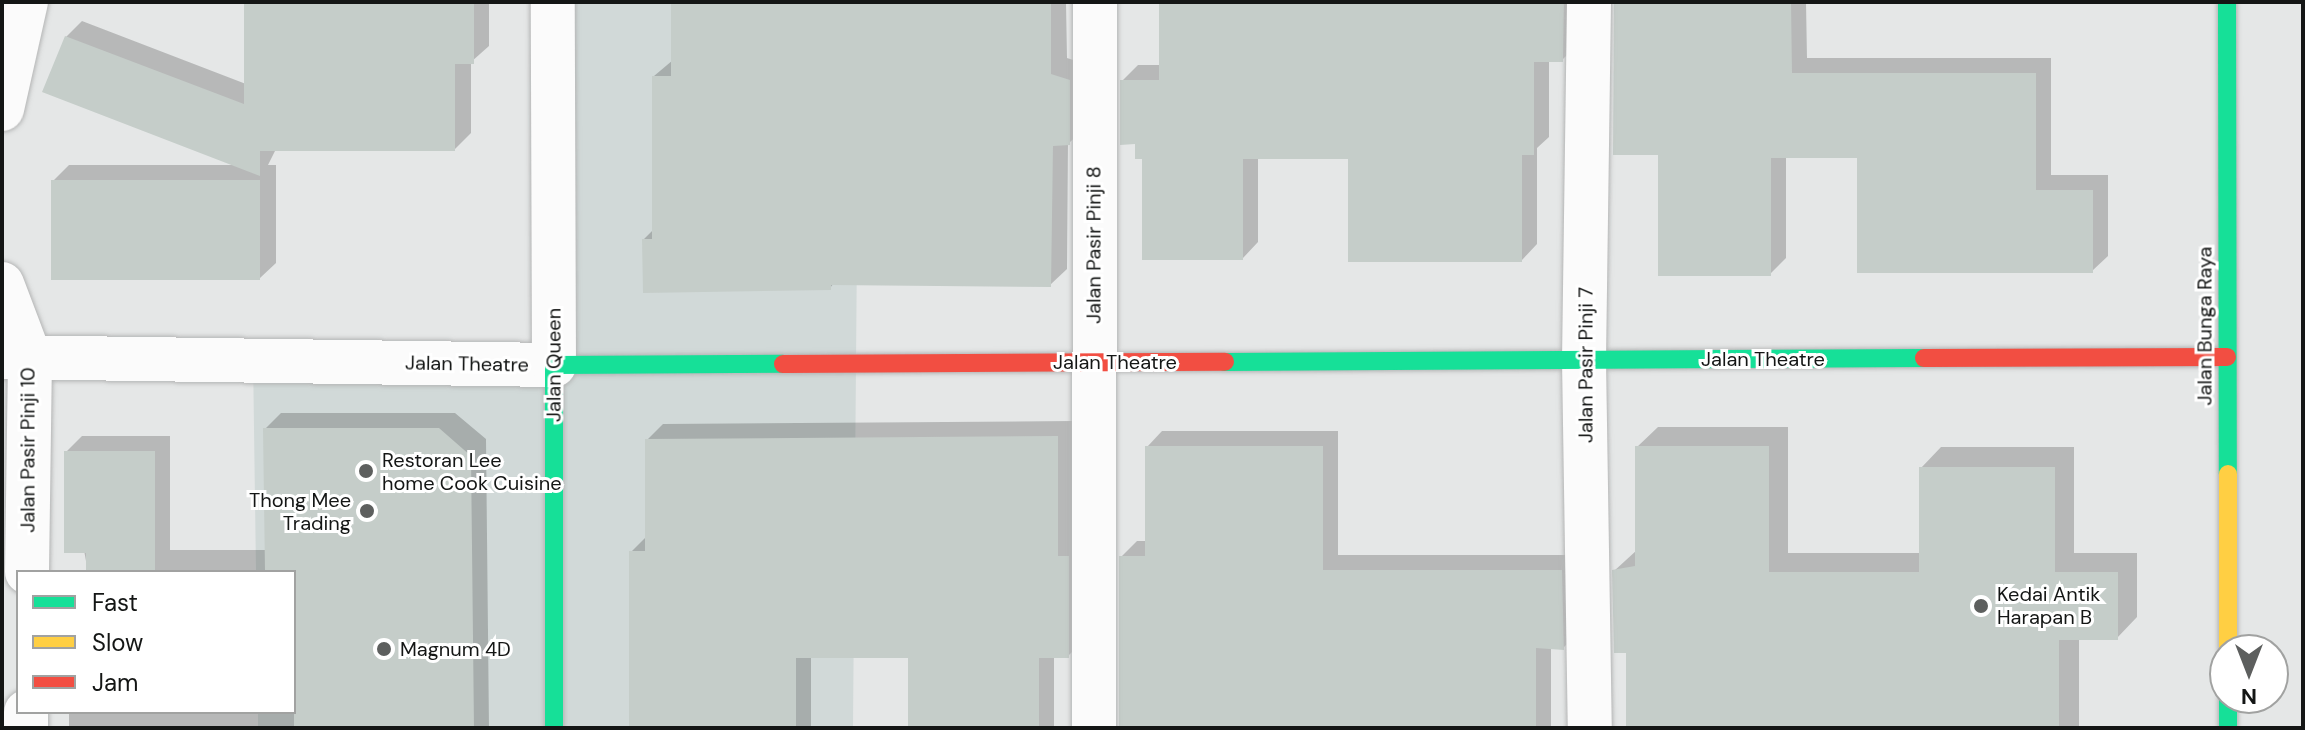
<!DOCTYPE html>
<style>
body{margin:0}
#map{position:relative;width:2305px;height:730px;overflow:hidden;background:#e5e7e7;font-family:"DM Sans",sans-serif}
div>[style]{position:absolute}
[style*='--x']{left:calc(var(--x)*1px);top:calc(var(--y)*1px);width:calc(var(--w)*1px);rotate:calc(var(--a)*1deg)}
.built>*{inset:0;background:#d1d9d8}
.shadow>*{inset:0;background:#0003}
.building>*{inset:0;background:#c5cdc9}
.roads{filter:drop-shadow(0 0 2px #b4b5b5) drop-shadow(0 0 2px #b4b5b5)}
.street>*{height:44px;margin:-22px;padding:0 22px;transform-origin:22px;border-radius:22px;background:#fbfbfb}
.fast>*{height:18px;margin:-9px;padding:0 9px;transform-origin:9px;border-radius:9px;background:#16e098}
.slow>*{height:18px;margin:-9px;padding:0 9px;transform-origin:9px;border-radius:9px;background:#ffcf43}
.jam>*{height:18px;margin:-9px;padding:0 9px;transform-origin:9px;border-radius:9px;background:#f24e42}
.dots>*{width:22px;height:22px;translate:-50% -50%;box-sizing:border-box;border:4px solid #fff;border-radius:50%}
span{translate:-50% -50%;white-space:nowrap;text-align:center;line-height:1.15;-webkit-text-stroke:6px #fff;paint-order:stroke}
.street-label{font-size:20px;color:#141615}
.poi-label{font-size:20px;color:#141615}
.left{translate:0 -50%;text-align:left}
.right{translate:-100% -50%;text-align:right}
.frame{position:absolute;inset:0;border:4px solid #141615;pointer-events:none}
.legend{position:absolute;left:16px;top:570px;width:280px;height:144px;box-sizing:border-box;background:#fff;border:2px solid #a1a2a1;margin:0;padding:10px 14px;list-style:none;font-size:24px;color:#141615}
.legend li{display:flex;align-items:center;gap:16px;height:40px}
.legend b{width:40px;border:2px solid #a1a2a1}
.north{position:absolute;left:2209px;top:634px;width:80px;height:80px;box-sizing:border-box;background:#fff;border:2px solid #a1a2a1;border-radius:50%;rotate:180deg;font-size:22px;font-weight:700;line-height:32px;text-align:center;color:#141615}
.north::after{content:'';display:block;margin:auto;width:28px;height:36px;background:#5d5f5e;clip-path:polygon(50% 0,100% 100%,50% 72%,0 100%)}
</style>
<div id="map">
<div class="built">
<div style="clip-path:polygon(559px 2px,859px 2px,853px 728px,258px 728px,258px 712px,294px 712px,294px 572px,256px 572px,253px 356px,559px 370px)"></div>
</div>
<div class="shadow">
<div style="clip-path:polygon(246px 2px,489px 2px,489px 46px,471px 62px,471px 133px,455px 149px,276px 149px,268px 165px,276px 165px,276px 263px,260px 278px,53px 181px,69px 165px,237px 165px,66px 37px,82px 21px,246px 84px)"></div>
<div style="clip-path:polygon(673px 2px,1066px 2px,1067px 58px,1086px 64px,1086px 127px,1068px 144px,1067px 269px,1050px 285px,834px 283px,830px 288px,644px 239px,654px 229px,654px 76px,673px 60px)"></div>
<div style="clip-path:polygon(1161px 2px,1581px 2px,1578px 44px,1562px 60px,1549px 60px,1549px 137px,1537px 148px,1537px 244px,1522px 260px,1350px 157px,1258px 157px,1258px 242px,1243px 258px,1144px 157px,1137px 142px,1122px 81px,1138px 65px,1161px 65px)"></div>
<div style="clip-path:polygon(1616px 2px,1806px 2px,1807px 58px,2051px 58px,2051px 175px,2108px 175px,2108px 256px,2092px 271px,1859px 156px,1786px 156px,1786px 258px,1770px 274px,1660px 153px)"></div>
<div style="clip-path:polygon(281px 413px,455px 413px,486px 439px,489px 728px,69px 728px,69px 712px,294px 712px,294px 572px,88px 572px,66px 452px,82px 436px,170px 436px,170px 550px,267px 550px,265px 429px)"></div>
<div style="clip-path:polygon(1073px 421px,1084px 640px,1068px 656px,1054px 656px,1054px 728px,910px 728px,910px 656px,811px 656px,811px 728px,631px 728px,631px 552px,647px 536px,647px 440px,663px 424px)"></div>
<div style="clip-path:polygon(1658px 427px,1788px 427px,1788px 553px,1921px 553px,1921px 468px,1941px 447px,2074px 447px,2074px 553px,2137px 553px,2137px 617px,2117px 638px,2079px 638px,2079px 728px,1628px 728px,1628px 651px,1614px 571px,1637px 550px,1637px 447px)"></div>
<div style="clip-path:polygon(1162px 431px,1338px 431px,1338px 555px,1578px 555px,1579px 632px,1563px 648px,1551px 647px,1551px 728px,1121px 728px,1121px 557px,1137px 541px,1147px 541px,1147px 447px)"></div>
</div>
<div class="building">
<div style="clip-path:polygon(244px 2px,474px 2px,474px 64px,455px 64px,455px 151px,260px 151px,260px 176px,42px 92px,65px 36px,244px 104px)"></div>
<div style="clip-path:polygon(671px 2px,1051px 2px,1051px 74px,1070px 80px,1070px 145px,1053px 146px,1051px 287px,831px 285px,831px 290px,643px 293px,642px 239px,652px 239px,652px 76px,671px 76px)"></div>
<div style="clip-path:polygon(1159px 2px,1564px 2px,1563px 62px,1534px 62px,1534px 155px,1522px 155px,1522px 262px,1348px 262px,1348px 159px,1243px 159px,1243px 260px,1142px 260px,1142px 159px,1135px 159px,1135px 144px,1120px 145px,1120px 80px,1159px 80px)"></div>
<div style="clip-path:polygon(1614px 2px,1791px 2px,1792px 73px,2036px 73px,2036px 190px,2093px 190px,2093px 273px,1857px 273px,1857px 158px,1771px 158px,1771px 276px,1658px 276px,1658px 155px,1613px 155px)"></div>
<div style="clip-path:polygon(51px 180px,260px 180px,260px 280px,51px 280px)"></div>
<div style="clip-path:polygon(263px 428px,439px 428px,471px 456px,474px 728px,294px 728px,294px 572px,265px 572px)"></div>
<div style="clip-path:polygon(1058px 436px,1058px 556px,1069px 556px,1069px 658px,1039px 658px,1039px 728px,908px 728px,908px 658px,796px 658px,796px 728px,629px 728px,629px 551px,645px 551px,645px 439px)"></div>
<div style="clip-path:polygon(1145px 446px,1323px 446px,1323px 570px,1562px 570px,1564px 650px,1536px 648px,1536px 728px,1119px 728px,1119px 556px,1145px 556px)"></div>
<div style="clip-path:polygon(1635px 446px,1769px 446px,1769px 572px,1919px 572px,1919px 467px,2055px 467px,2055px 572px,2118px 572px,2118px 640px,2059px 640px,2059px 728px,1626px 728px,1626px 653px,1614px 653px,1612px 570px,1635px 566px)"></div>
<div style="clip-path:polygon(64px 451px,155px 451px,155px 572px,86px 572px,86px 553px,64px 553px)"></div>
</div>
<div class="roads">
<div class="street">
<div style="--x:1589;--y:2;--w:358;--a:90.8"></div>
<div style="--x:1584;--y:360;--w:368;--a:89.1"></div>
<div style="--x:2;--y:109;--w:110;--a:-77.4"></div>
<div style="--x:2;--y:284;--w:79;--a:69.3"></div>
<div style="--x:30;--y:358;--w:214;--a:90.8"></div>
<div style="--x:2;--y:357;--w:552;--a:0.83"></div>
<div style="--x:554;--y:365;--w:363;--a:-90.2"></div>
<div style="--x:26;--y:728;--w:16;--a:-90"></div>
<div style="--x:1094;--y:728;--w:726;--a:-89.92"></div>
</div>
<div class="fast">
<div style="--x:2227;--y:2;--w:472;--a:89.9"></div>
<div style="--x:1225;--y:362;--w:699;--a:-0.33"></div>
<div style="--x:2228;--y:698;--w:30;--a:90"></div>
<div style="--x:554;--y:728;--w:363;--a:-90"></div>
<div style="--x:554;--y:365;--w:229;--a:-0.3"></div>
</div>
<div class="slow">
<div style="--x:2228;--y:474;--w:176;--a:90"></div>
</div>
<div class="jam">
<div style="--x:1924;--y:358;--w:303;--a:-0.2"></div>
<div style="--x:783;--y:364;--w:442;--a:-0.3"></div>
</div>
</div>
<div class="dots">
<div style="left:366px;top:471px;background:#5d5f5e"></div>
<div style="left:367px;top:511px;background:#5d5f5e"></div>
<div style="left:1981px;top:606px;background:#5d5f5e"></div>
<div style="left:384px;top:649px;background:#5d5f5e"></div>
</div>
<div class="street-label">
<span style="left:1094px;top:245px;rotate:-90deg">Jalan Pasir Pinji 8</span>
<span style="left:2205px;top:326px;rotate:-90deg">Jalan Bunga Raya</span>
<span style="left:1763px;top:359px">Jalan Theatre</span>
<span style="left:1115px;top:362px">Jalan Theatre</span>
<span style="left:467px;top:364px;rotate:1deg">Jalan Theatre</span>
<span style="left:554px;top:365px;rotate:-90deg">Jalan Queen</span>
<span style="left:1586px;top:365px;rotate:-90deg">Jalan Pasir Pinji 7</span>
<span style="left:28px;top:450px;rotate:-90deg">Jalan Pasir Pinji 10</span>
</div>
<div class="poi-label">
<span class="left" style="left:382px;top:472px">Restoran Lee<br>home Cook Cuisine</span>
<span class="right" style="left:351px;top:512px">Thong Mee<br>Trading</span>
<span class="left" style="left:1997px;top:606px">Kedai Antik<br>Harapan B</span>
<span class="left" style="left:400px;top:649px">Magnum 4D</span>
</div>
<div class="frame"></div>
<ul class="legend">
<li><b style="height:10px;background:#16e098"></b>Fast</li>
<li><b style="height:10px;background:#ffcf43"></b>Slow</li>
<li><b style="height:10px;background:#f24e42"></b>Jam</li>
</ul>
<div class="north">N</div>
</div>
